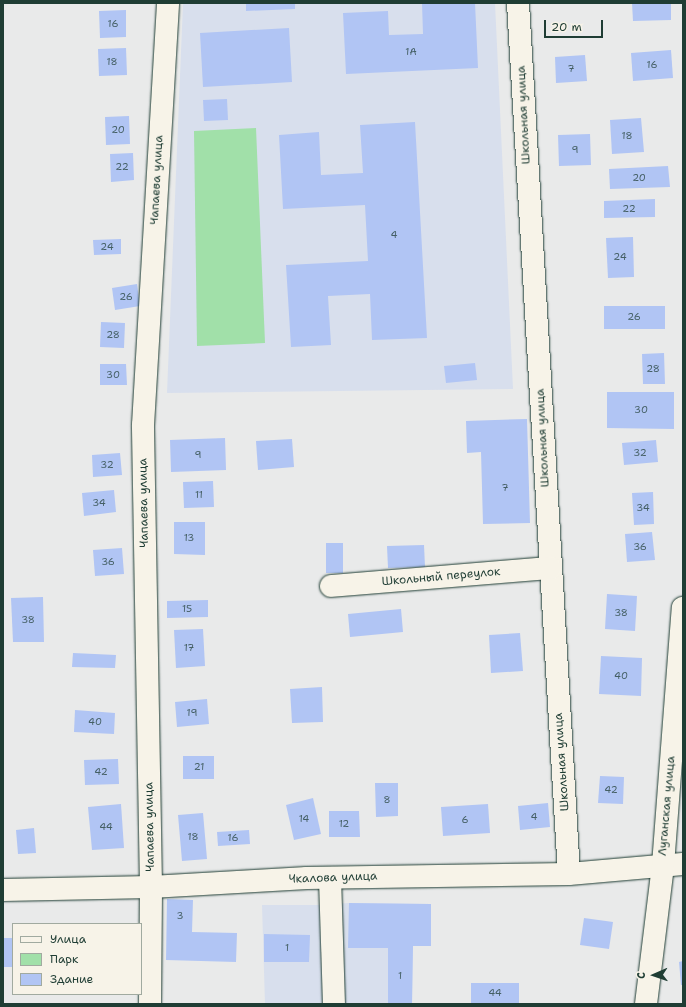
<!DOCTYPE html>
<meta charset="utf-8">
<style>
body{margin:0}
#map{position:relative;width:686px;height:1007px;overflow:hidden;background:#e9eaea;font-family:"Shantell Sans",sans-serif}
div>[style]{position:absolute}
[style*='--x']{left:calc(var(--x)*1px);top:calc(var(--y)*1px);width:calc(var(--w)*1px);rotate:calc(var(--a)*1deg)}
.built>*{inset:0;background:#d8dfed}
.green>*{inset:0;background:#a1e0a9}
.building>*{inset:0;background:#b1c5f4}
.roads{filter:drop-shadow(0 0 1px #1f3d34) drop-shadow(0 0 1px #1f3d34)}
.minor>*{height:22px;margin:-11px;padding:0 11px;transform-origin:11px;border-radius:11px;background:#f7f3e8}
span{translate:-50% -50%;white-space:nowrap;text-align:center;line-height:1.15;-webkit-text-stroke:3px #f7f3e8;paint-order:stroke}
.number-label{font-size:10px;color:#445f64}
.number-label span{-webkit-text-stroke-width:0}
.street-label{font-size:12px;color:#1f3d34}
.frame{position:absolute;inset:0;border:4px solid #1f3d34;pointer-events:none}
.legend{position:absolute;left:12px;top:923px;width:130px;height:72px;box-sizing:border-box;background:#f7f3e8;border:1px solid #a1aaa0;margin:0;padding:5px 7px;list-style:none;font-size:12px;color:#1f3d34}
.legend li{display:flex;align-items:center;gap:8px;height:20px}
.legend b{width:20px;border:1px solid #a1aaa0}
.north{position:absolute;left:634px;top:955px;width:40px;height:40px;-webkit-text-stroke:3px #f7f3e8;paint-order:stroke;rotate:268deg;font-size:11px;font-weight:700;line-height:16px;text-align:center;color:#1f3d34}
.north::after{content:'';display:block;margin:auto;width:14px;height:18px;background:#1f3d34;clip-path:polygon(50% 0,100% 100%,50% 72%,0 100%)}
.scale{position:absolute;left:544px;top:20px;width:59px;height:18px;box-sizing:border-box;border:2px solid #1f3d34;border-top:0;padding-left:5px;font-size:12px;line-height:14px;white-space:nowrap;color:#1f3d34;-webkit-text-stroke:3px #f7f3e8;paint-order:stroke}
</style>
<div id="map">
<div class="built">
<div style="clip-path:polygon(183px 3px,495px 3px,513px 389px,167px 393px)"></div>
<div style="clip-path:polygon(349px 903px,431px 904px,431px 946px,413px 946px,412px 1004px,265px 1004px,262px 905px,316px 905px)"></div>
</div>
<div class="green">
<div style="clip-path:polygon(256px 128px,265px 343px,197px 346px,194px 131px)"></div>
</div>
<div class="building">
<div style="clip-path:polygon(246px 3px,295px 3px,295px 9px,246px 11px)"></div>
<div style="clip-path:polygon(422px 3px,475px 3px,478px 68px,346px 74px,343px 13px,388px 11px,389px 35px,423px 34px)"></div>
<div style="clip-path:polygon(632px 3px,671px 3px,671px 20px,633px 21px)"></div>
<div style="clip-path:polygon(126px 10px,126px 37px,100px 38px,99px 11px)"></div>
<div style="clip-path:polygon(289px 28px,292px 82px,203px 87px,200px 33px)"></div>
<div style="clip-path:polygon(126px 48px,127px 75px,99px 76px,98px 49px)"></div>
<div style="clip-path:polygon(671px 50px,673px 78px,633px 81px,631px 53px)"></div>
<div style="clip-path:polygon(585px 55px,587px 81px,556px 83px,555px 57px)"></div>
<div style="clip-path:polygon(227px 99px,228px 120px,204px 121px,203px 100px)"></div>
<div style="clip-path:polygon(129px 116px,130px 144px,106px 145px,105px 117px)"></div>
<div style="clip-path:polygon(641px 118px,644px 152px,612px 154px,610px 120px)"></div>
<div style="clip-path:polygon(415px 122px,427px 338px,372px 340px,370px 294px,328px 296px,331px 345px,291px 347px,286px 265px,368px 261px,365px 205px,283px 209px,279px 135px,319px 132px,321px 175px,363px 173px,360px 125px)"></div>
<div style="clip-path:polygon(590px 134px,591px 165px,559px 166px,558px 135px)"></div>
<div style="clip-path:polygon(133px 153px,134px 180px,111px 182px,110px 154px)"></div>
<div style="clip-path:polygon(668px 166px,670px 187px,610px 189px,609px 169px)"></div>
<div style="clip-path:polygon(655px 199px,655px 217px,604px 218px,604px 201px)"></div>
<div style="clip-path:polygon(633px 237px,634px 277px,608px 278px,606px 238px)"></div>
<div style="clip-path:polygon(121px 239px,121px 254px,94px 255px,93px 240px)"></div>
<div style="clip-path:polygon(137px 284px,140px 306px,115px 310px,112px 288px)"></div>
<div style="clip-path:polygon(604px 306px,665px 306px,665px 329px,604px 329px)"></div>
<div style="clip-path:polygon(101px 322px,125px 323px,124px 348px,100px 347px)"></div>
<div style="clip-path:polygon(664px 353px,665px 384px,643px 384px,642px 354px)"></div>
<div style="clip-path:polygon(475px 363px,477px 380px,446px 383px,444px 366px)"></div>
<div style="clip-path:polygon(100px 364px,126px 364px,127px 385px,100px 385px)"></div>
<div style="clip-path:polygon(607px 392px,674px 392px,674px 429px,607px 428px)"></div>
<div style="clip-path:polygon(527px 419px,530px 523px,483px 524px,481px 452px,467px 453px,466px 421px)"></div>
<div style="clip-path:polygon(225px 438px,226px 470px,171px 472px,170px 440px)"></div>
<div style="clip-path:polygon(292px 439px,294px 467px,258px 470px,256px 441px)"></div>
<div style="clip-path:polygon(656px 440px,658px 462px,624px 465px,622px 443px)"></div>
<div style="clip-path:polygon(120px 453px,122px 475px,93px 477px,92px 455px)"></div>
<div style="clip-path:polygon(213px 481px,214px 507px,184px 508px,183px 482px)"></div>
<div style="clip-path:polygon(114px 490px,116px 512px,84px 516px,82px 493px)"></div>
<div style="clip-path:polygon(653px 492px,654px 524px,634px 525px,632px 493px)"></div>
<div style="clip-path:polygon(174px 522px,205px 522px,205px 555px,174px 554px)"></div>
<div style="clip-path:polygon(652px 532px,655px 560px,627px 562px,625px 534px)"></div>
<div style="clip-path:polygon(326px 543px,343px 543px,343px 573px,326px 573px)"></div>
<div style="clip-path:polygon(424px 545px,425px 567px,388px 568px,387px 546px)"></div>
<div style="clip-path:polygon(122px 548px,124px 574px,95px 576px,93px 550px)"></div>
<div style="clip-path:polygon(607px 594px,637px 596px,635px 631px,605px 629px)"></div>
<div style="clip-path:polygon(43px 597px,44px 642px,13px 642px,11px 598px)"></div>
<div style="clip-path:polygon(208px 600px,208px 617px,167px 618px,167px 601px)"></div>
<div style="clip-path:polygon(401px 609px,403px 632px,350px 637px,348px 614px)"></div>
<div style="clip-path:polygon(203px 629px,205px 666px,176px 668px,174px 630px)"></div>
<div style="clip-path:polygon(520px 633px,523px 671px,491px 673px,489px 635px)"></div>
<div style="clip-path:polygon(73px 653px,116px 655px,115px 668px,72px 667px)"></div>
<div style="clip-path:polygon(601px 656px,642px 658px,641px 696px,599px 694px)"></div>
<div style="clip-path:polygon(322px 687px,323px 722px,292px 723px,290px 689px)"></div>
<div style="clip-path:polygon(207px 699px,209px 724px,177px 727px,175px 702px)"></div>
<div style="clip-path:polygon(75px 710px,115px 713px,114px 734px,74px 732px)"></div>
<div style="clip-path:polygon(183px 756px,214px 756px,214px 779px,183px 779px)"></div>
<div style="clip-path:polygon(118px 759px,119px 784px,85px 785px,84px 760px)"></div>
<div style="clip-path:polygon(600px 776px,624px 777px,623px 804px,598px 803px)"></div>
<div style="clip-path:polygon(375px 783px,398px 783px,398px 816px,376px 817px)"></div>
<div style="clip-path:polygon(313px 798px,321px 834px,294px 840px,286px 805px)"></div>
<div style="clip-path:polygon(548px 803px,550px 827px,520px 830px,518px 806px)"></div>
<div style="clip-path:polygon(121px 804px,124px 848px,92px 850px,88px 807px)"></div>
<div style="clip-path:polygon(488px 804px,490px 833px,443px 836px,441px 807px)"></div>
<div style="clip-path:polygon(329px 811px,359px 811px,360px 837px,329px 837px)"></div>
<div style="clip-path:polygon(203px 813px,207px 859px,182px 861px,178px 815px)"></div>
<div style="clip-path:polygon(34px 828px,36px 853px,18px 854px,16px 830px)"></div>
<div style="clip-path:polygon(249px 830px,250px 844px,218px 846px,217px 832px)"></div>
<div style="clip-path:polygon(167px 899px,193px 900px,192px 932px,237px 933px,236px 962px,166px 960px)"></div>
<div style="clip-path:polygon(349px 903px,431px 904px,431px 946px,413px 946px,412px 1004px,388px 1004px,388px 948px,348px 948px)"></div>
<div style="clip-path:polygon(584px 918px,613px 922px,609px 949px,580px 945px)"></div>
<div style="clip-path:polygon(264px 934px,310px 935px,309px 962px,264px 962px)"></div>
<div style="clip-path:polygon(3px 938px,13px 938px,13px 967px,3px 967px)"></div>
<div style="clip-path:polygon(683px 961px,683px 985px,681px 985px,679px 962px)"></div>
<div style="clip-path:polygon(471px 983px,519px 983px,519px 1004px,471px 1004px)"></div>
</div>
<div class="roads">
<div class="minor">
<div style="--x:518;--y:3;--w:872;--a:86.65"></div>
<div style="--x:331;--y:586;--w:220;--a:-4.7"></div>
<div style="--x:330;--y:878;--w:126;--a:88.2"></div>
<div style="--x:3;--y:890;--w:148;--a:-1.2"></div>
<div style="--x:151;--y:887;--w:156;--a:-3.3"></div>
<div style="--x:307;--y:878;--w:262;--a:-0.9"></div>
<div style="--x:569;--y:874;--w:114;--a:-5"></div>
<div style="--x:150;--y:1004;--w:117;--a:-89.5"></div>
<div style="--x:151;--y:887;--w:462;--a:-91"></div>
<div style="--x:143;--y:425;--w:423;--a:-86.6"></div>
<div style="--x:646;--y:1004;--w:140;--a:-83"></div>
<div style="--x:663;--y:865;--w:258;--a:-85.6"></div>
</div>
</div>
<div class="number-label">
<span style="left:113px;top:24px">16</span>
<span style="left:411px;top:52px">1А</span>
<span style="left:112px;top:62px">18</span>
<span style="left:652px;top:65px">16</span>
<span style="left:571px;top:69px">7</span>
<span style="left:118px;top:130px">20</span>
<span style="left:627px;top:136px">18</span>
<span style="left:575px;top:150px">9</span>
<span style="left:122px;top:167px">22</span>
<span style="left:639px;top:178px">20</span>
<span style="left:629px;top:209px">22</span>
<span style="left:394px;top:235px">4</span>
<span style="left:107px;top:247px">24</span>
<span style="left:620px;top:257px">24</span>
<span style="left:126px;top:297px">26</span>
<span style="left:634px;top:317px">26</span>
<span style="left:113px;top:335px">28</span>
<span style="left:653px;top:369px">28</span>
<span style="left:113px;top:375px">30</span>
<span style="left:641px;top:410px">30</span>
<span style="left:640px;top:453px">32</span>
<span style="left:198px;top:455px">9</span>
<span style="left:107px;top:465px">32</span>
<span style="left:505px;top:488px">7</span>
<span style="left:199px;top:495px">11</span>
<span style="left:99px;top:503px">34</span>
<span style="left:643px;top:508px">34</span>
<span style="left:189px;top:538px">13</span>
<span style="left:640px;top:547px">36</span>
<span style="left:108px;top:562px">36</span>
<span style="left:187px;top:609px">15</span>
<span style="left:621px;top:613px">38</span>
<span style="left:28px;top:620px">38</span>
<span style="left:189px;top:648px">17</span>
<span style="left:621px;top:676px">40</span>
<span style="left:192px;top:713px">19</span>
<span style="left:95px;top:722px">40</span>
<span style="left:199px;top:767px">21</span>
<span style="left:101px;top:772px">42</span>
<span style="left:611px;top:790px">42</span>
<span style="left:387px;top:800px">8</span>
<span style="left:534px;top:817px">4</span>
<span style="left:304px;top:819px">14</span>
<span style="left:465px;top:820px">6</span>
<span style="left:344px;top:824px">12</span>
<span style="left:106px;top:827px">44</span>
<span style="left:193px;top:837px">18</span>
<span style="left:233px;top:838px">16</span>
<span style="left:180px;top:916px">3</span>
<span style="left:287px;top:948px">1</span>
<span style="left:400px;top:976px">1</span>
<span style="left:495px;top:993px">44</span>
</div>
<div class="street-label">
<span style="left:524px;top:115px;rotate:-93deg">Школьная улица</span>
<span style="left:157px;top:180px;rotate:-87deg">Чапаева улица</span>
<span style="left:543px;top:438px;rotate:-93deg">Школьная улица</span>
<span style="left:144px;top:503px;rotate:-91deg">Чапаева улица</span>
<span style="left:441px;top:577px;rotate:-5deg">Школьный переулок</span>
<span style="left:562px;top:762px;rotate:-94deg">Школьная улица</span>
<span style="left:667px;top:806px;rotate:-85deg">Луганская улица</span>
<span style="left:150px;top:827px;rotate:-91deg">Чапаева улица</span>
<span style="left:333px;top:878px;rotate:-2deg">Чкалова улица</span>
</div>
<div class="frame"></div>
<ul class="legend">
<li><b style="height:5px;background:#f7f3e8"></b>Улица</li>
<li><b style="height:11px;background:#a1e0a9"></b>Парк</li>
<li><b style="height:11px;background:#b1c5f4"></b>Здание</li>
</ul>
<div class="north">С</div>
<div class="scale">20 m</div>
</div>
